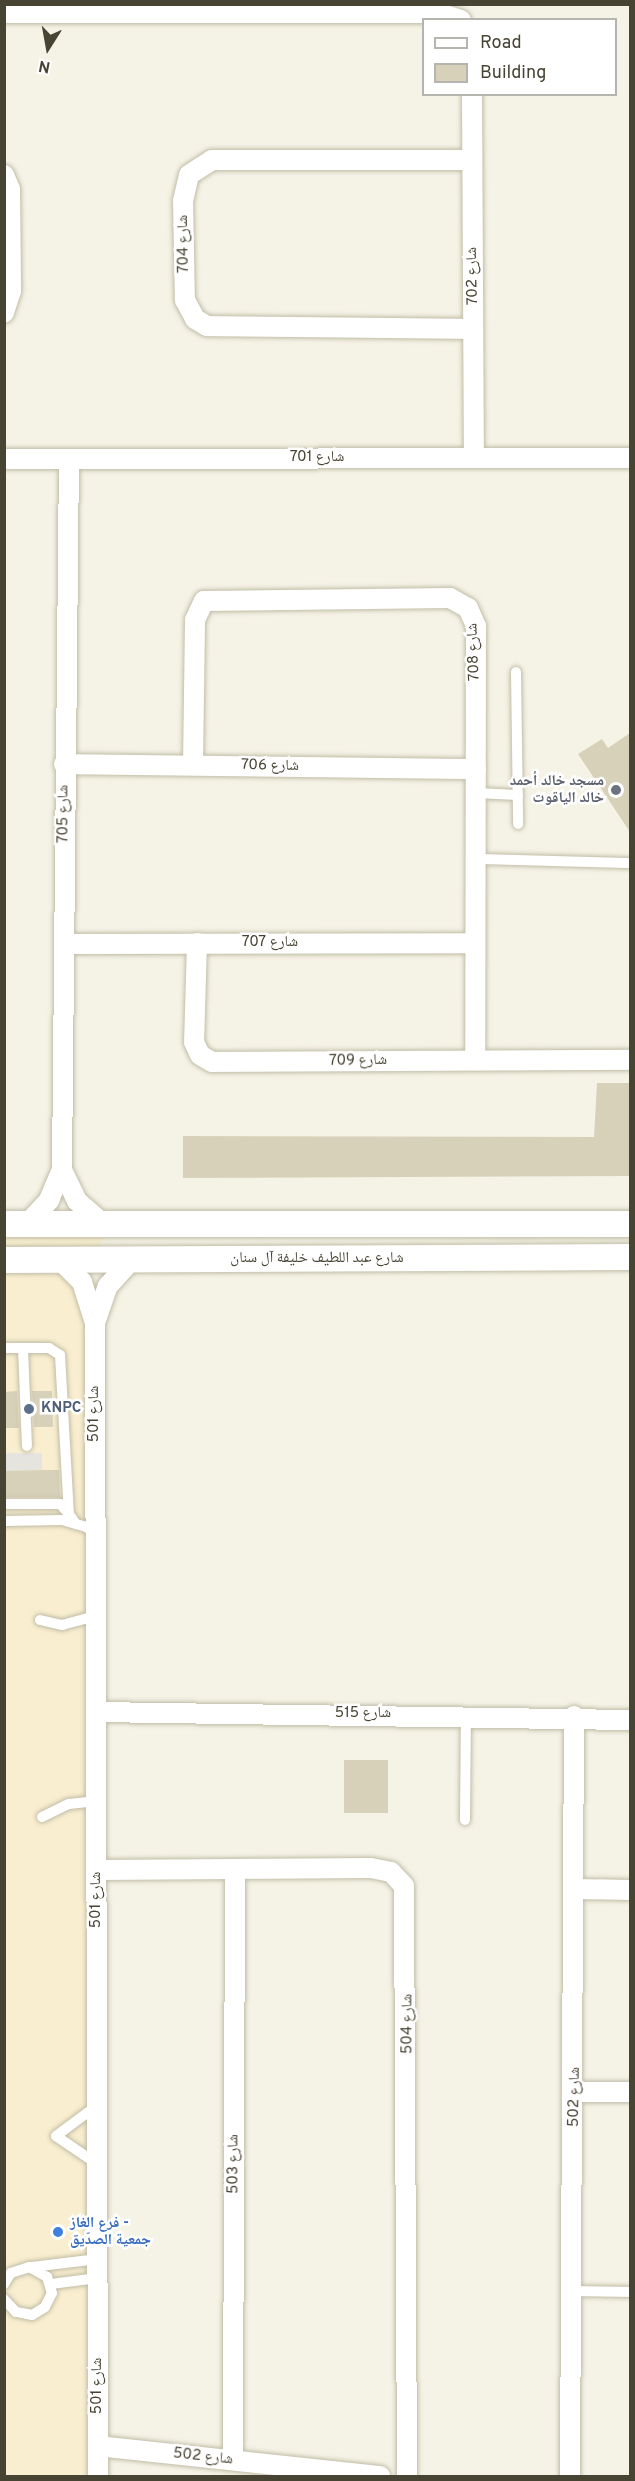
<!DOCTYPE html>
<meta charset="utf-8">
<style>
body{margin:0}
#map{position:relative;width:635px;height:2481px;overflow:hidden;background:#f5f3e6;font-family:Overpass,"Noto Naskh Arabic",sans-serif}
div>[style]{position:absolute}
[style*='--x']{left:calc(var(--x)*1px);top:calc(var(--y)*1px);width:calc(var(--w)*1px);rotate:calc(var(--a)*1deg)}
.commercial>*{inset:0;background:#f9eecf}
.parking>*{inset:0;background:#e5e4de}
.building>*{inset:0;background:#d8d1ba}
.roads{filter:drop-shadow(0 0 2px #c1bda7) drop-shadow(0 0 2px #c1bda7)}
.service>*{height:10px;margin:-5px;padding:0 5px;transform-origin:5px;border-radius:5px;background:#fff}
.minor>*{height:20px;margin:-10px;padding:0 10px;transform-origin:10px;border-radius:10px;background:#fff}
.tertiary>*{height:26px;margin:-13px;padding:0 13px;transform-origin:13px;border-radius:13px;background:#fff}
.dots>*{width:16px;height:16px;translate:-50% -50%;box-sizing:border-box;border:3px solid #fff;border-radius:50%}
span{translate:-50% -50%;white-space:nowrap;text-align:center;line-height:1.15;-webkit-text-stroke:5px #fff;paint-order:stroke}
.street-label{font-size:15px;color:#484434}
.worship-label{font-size:15px;color:#5b616d;font-weight:700}
.right{translate:-100% -50%;text-align:right}
.service-label{font-size:15px;color:#4e5e75;font-weight:700}
.left{translate:0 -50%;text-align:left}
.shop-label{font-size:15px;color:#366cbe;font-weight:700}
.frame{position:absolute;inset:0;border:6px solid #484434;pointer-events:none}
.legend{position:absolute;left:422px;top:18px;width:195px;height:78px;box-sizing:border-box;background:#fff;border:2px solid #b6b4ae;margin:0;padding:8px 10px;list-style:none;font-size:18px;color:#484434}
.legend li{display:flex;align-items:center;gap:12px;height:30px}
.legend b{width:30px;border:2px solid #b6b4ae}
.north{position:absolute;left:18px;top:18px;width:60px;height:60px;-webkit-text-stroke:4px #fff;paint-order:stroke;rotate:191deg;font-size:16px;font-weight:700;line-height:24px;text-align:center;color:#484434}
.north::after{content:'';display:block;margin:auto;width:21px;height:27px;background:#484434;clip-path:polygon(50% 0,100% 100%,50% 72%,0 100%)}
</style>
<div id="map">
<div class="commercial">
<div style="clip-path:polygon(5px 1235px,105px 1236px,82px 1282px,90px 1297px,93px 2476px,5px 2476px)"></div>
</div>
<div class="parking">
<div style="clip-path:polygon(6px 1453px,42px 1453px,42px 1470px,6px 1471px)"></div>
</div>
<div class="building">
<div style="clip-path:polygon(630px 733px,630px 832px,578px 754px,602px 739px,608px 748px)"></div>
<div style="clip-path:polygon(597px 1083px,630px 1083px,630px 1176px,183px 1178px,183px 1136px,594px 1137px)"></div>
<div style="clip-path:polygon(17px 1391px,19px 1428px,4px 1428px,4px 1392px)"></div>
<div style="clip-path:polygon(32px 1391px,52px 1391px,53px 1427px,34px 1427px)"></div>
<div style="clip-path:polygon(42px 1470px,59px 1470px,60px 1497px,4px 1497px,4px 1471px)"></div>
<div style="clip-path:polygon(344px 1760px,388px 1760px,388px 1813px,344px 1813px)"></div>
</div>
<div class="roads">
<div class="service">
<div style="--x:516;--y:672;--w:152;--a:89.2"></div>
<div style="--x:476;--y:793;--w:42;--a:2.7"></div>
<div style="--x:476;--y:859;--w:154;--a:1.5"></div>
<div style="--x:4;--y:1348;--w:45;--a:0"></div>
<div style="--x:49;--y:1348;--w:13;--a:32"></div>
<div style="--x:60;--y:1355;--w:159;--a:86.8"></div>
<div style="--x:69;--y:1514;--w:12;--a:55"></div>
<div style="--x:23;--y:1348;--w:98;--a:87.7"></div>
<div style="--x:4;--y:1504;--w:56;--a:0"></div>
<div style="--x:60;--y:1504;--w:13;--a:48"></div>
<div style="--x:4;--y:1521;--w:58;--a:-1"></div>
<div style="--x:62;--y:1520;--w:26;--a:16"></div>
<div style="--x:87;--y:1527;--w:12;--a:48"></div>
<div style="--x:40;--y:1620;--w:23;--a:13"></div>
<div style="--x:62;--y:1625;--w:35;--a:-15"></div>
<div style="--x:42;--y:1817;--w:30;--a:-26"></div>
<div style="--x:69;--y:1804;--w:28;--a:-6"></div>
<div style="--x:465;--y:1820;--w:105;--a:-89.5"></div>
<div style="--x:56;--y:2136;--w:49;--a:-36.6"></div>
<div style="--x:56;--y:2136;--w:50;--a:34.3"></div>
<div style="--x:32;--y:2267;--w:66;--a:-6.9"></div>
<div style="--x:4;--y:2284;--w:13;--a:-58"></div>
<div style="--x:11;--y:2273;--w:19;--a:-18"></div>
<div style="--x:29;--y:2267;--w:21;--a:29"></div>
<div style="--x:47;--y:2277;--w:17;--a:73"></div>
<div style="--x:52;--y:2293;--w:16;--a:117"></div>
<div style="--x:45;--y:2307;--w:15;--a:148"></div>
<div style="--x:32;--y:2315;--w:16;--a:-169"></div>
<div style="--x:16;--y:2312;--w:18;--a:-133"></div>
<div style="--x:51;--y:2284;--w:47;--a:-7.3"></div>
<div style="--x:574;--y:2291;--w:56;--a:1"></div>
</div>
<div class="minor">
<div style="--x:4;--y:13;--w:435;--a:0"></div>
<div style="--x:439;--y:13;--w:23;--a:18"></div>
<div style="--x:472;--y:94;--w:364;--a:89.7"></div>
<div style="--x:472;--y:160;--w:260;--a:180"></div>
<div style="--x:212;--y:160;--w:27;--a:147"></div>
<div style="--x:189;--y:175;--w:26;--a:103"></div>
<div style="--x:183;--y:200;--w:100;--a:88.9"></div>
<div style="--x:185;--y:300;--w:21;--a:62"></div>
<div style="--x:195;--y:319;--w:14;--a:30"></div>
<div style="--x:207;--y:326;--w:266;--a:0.6"></div>
<div style="--x:4;--y:175;--w:15;--a:67"></div>
<div style="--x:10;--y:189;--w:102;--a:89.4"></div>
<div style="--x:11;--y:291;--w:23;--a:108"></div>
<div style="--x:4;--y:459;--w:626;--a:-0.09"></div>
<div style="--x:64;--y:764;--w:412;--a:0.7"></div>
<div style="--x:193;--y:765;--w:145;--a:-89.2"></div>
<div style="--x:195;--y:620;--w:21;--a:-65"></div>
<div style="--x:204;--y:601;--w:246;--a:-0.7"></div>
<div style="--x:450;--y:598;--w:21;--a:29"></div>
<div style="--x:468;--y:608;--w:20;--a:66"></div>
<div style="--x:476;--y:626;--w:434;--a:90.1"></div>
<div style="--x:197;--y:943;--w:99;--a:91.7"></div>
<div style="--x:194;--y:1042;--w:14;--a:65"></div>
<div style="--x:200;--y:1055;--w:14;--a:30"></div>
<div style="--x:212;--y:1062;--w:418;--a:-0.3"></div>
<div style="--x:65;--y:944;--w:410;--a:-0.1"></div>
<div style="--x:62;--y:1170;--w:34;--a:64"></div>
<div style="--x:77;--y:1201;--w:35;--a:41"></div>
<div style="--x:27;--y:1224;--w:33;--a:-47"></div>
<div style="--x:49;--y:1200;--w:33;--a:-67"></div>
<div style="--x:62;--y:1170;--w:711;--a:-89.44"></div>
<div style="--x:60;--y:1260;--w:31;--a:45"></div>
<div style="--x:82;--y:1282;--w:43;--a:72.4"></div>
<div style="--x:95;--y:1323;--w:1153;--a:89.85"></div>
<div style="--x:96;--y:1320;--w:36;--a:-71"></div>
<div style="--x:108;--y:1286;--w:36;--a:-48"></div>
<div style="--x:96;--y:1712;--w:534;--a:0.86"></div>
<div style="--x:97;--y:1870;--w:274;--a:-0.4"></div>
<div style="--x:371;--y:1868;--w:20;--a:11"></div>
<div style="--x:391;--y:1872;--w:19;--a:47"></div>
<div style="--x:404;--y:1886;--w:590;--a:89.71"></div>
<div style="--x:577;--y:1889;--w:53;--a:1.1"></div>
<div style="--x:575;--y:2092;--w:55;--a:0"></div>
<div style="--x:98;--y:2446;--w:284;--a:6.1"></div>
<div style="--x:233;--y:2460;--w:591;--a:-89.81"></div>
<div style="--x:570;--y:2476;--w:760;--a:-89.7"></div>
</div>
<div class="tertiary">
<div style="--x:4;--y:1224;--w:626;--a:0"></div>
<div style="--x:4;--y:1260;--w:626;--a:-0.27"></div>
</div>
</div>
<div class="dots">
<div style="left:616px;top:790px;background:#6b7280"></div>
<div style="left:29px;top:1409px;background:#5c6f8a"></div>
<div style="left:58px;top:2232px;background:#3f7fe0"></div>
</div>
<div class="street-label">
<span style="left:184px;top:244px;rotate:-91deg">شارع 704</span>
<span style="left:473px;top:276px;rotate:-91deg">شارع 702</span>
<span style="left:317px;top:458px">شارع 701</span>
<span style="left:474px;top:652px;rotate:-92deg">شارع 708</span>
<span style="left:270px;top:766px;rotate:1deg">شارع 706</span>
<span style="left:64px;top:814px;rotate:-90deg">شارع 705</span>
<span style="left:270px;top:943px">شارع 707</span>
<span style="left:358px;top:1061px;rotate:-1deg">شارع 709</span>
<span style="left:317px;top:1259px">شارع عبد اللطيف خليفة آل سنان</span>
<span style="left:95px;top:1414px;rotate:-90deg">شارع 501</span>
<span style="left:363px;top:1714px">شارع 515</span>
<span style="left:97px;top:1900px;rotate:-90deg">شارع 501</span>
<span style="left:408px;top:2024px;rotate:-90deg">شارع 504</span>
<span style="left:575px;top:2097px;rotate:-89deg">شارع 502</span>
<span style="left:234px;top:2164px;rotate:-90deg">شارع 503</span>
<span style="left:98px;top:2386px;rotate:-90deg">شارع 501</span>
<span style="left:203px;top:2457px;rotate:6deg">شارع 502</span>
</div>
<div class="worship-label">
<span class="right" style="left:604px;top:790px">مسجد خالد أحمد<br>خالد الياقوت</span>
</div>
<div class="service-label">
<span class="left" style="left:41px;top:1409px">KNPC</span>
</div>
<div class="shop-label">
<span class="left" style="left:70px;top:2232px">فرع الغاز -<br>جمعية الصدّيق</span>
</div>
<div class="frame"></div>
<ul class="legend">
<li><b style="height:8px;background:#fff"></b>Road</li>
<li><b style="height:16px;background:#d8d1ba"></b>Building</li>
</ul>
<div class="north">N</div>
</div>
